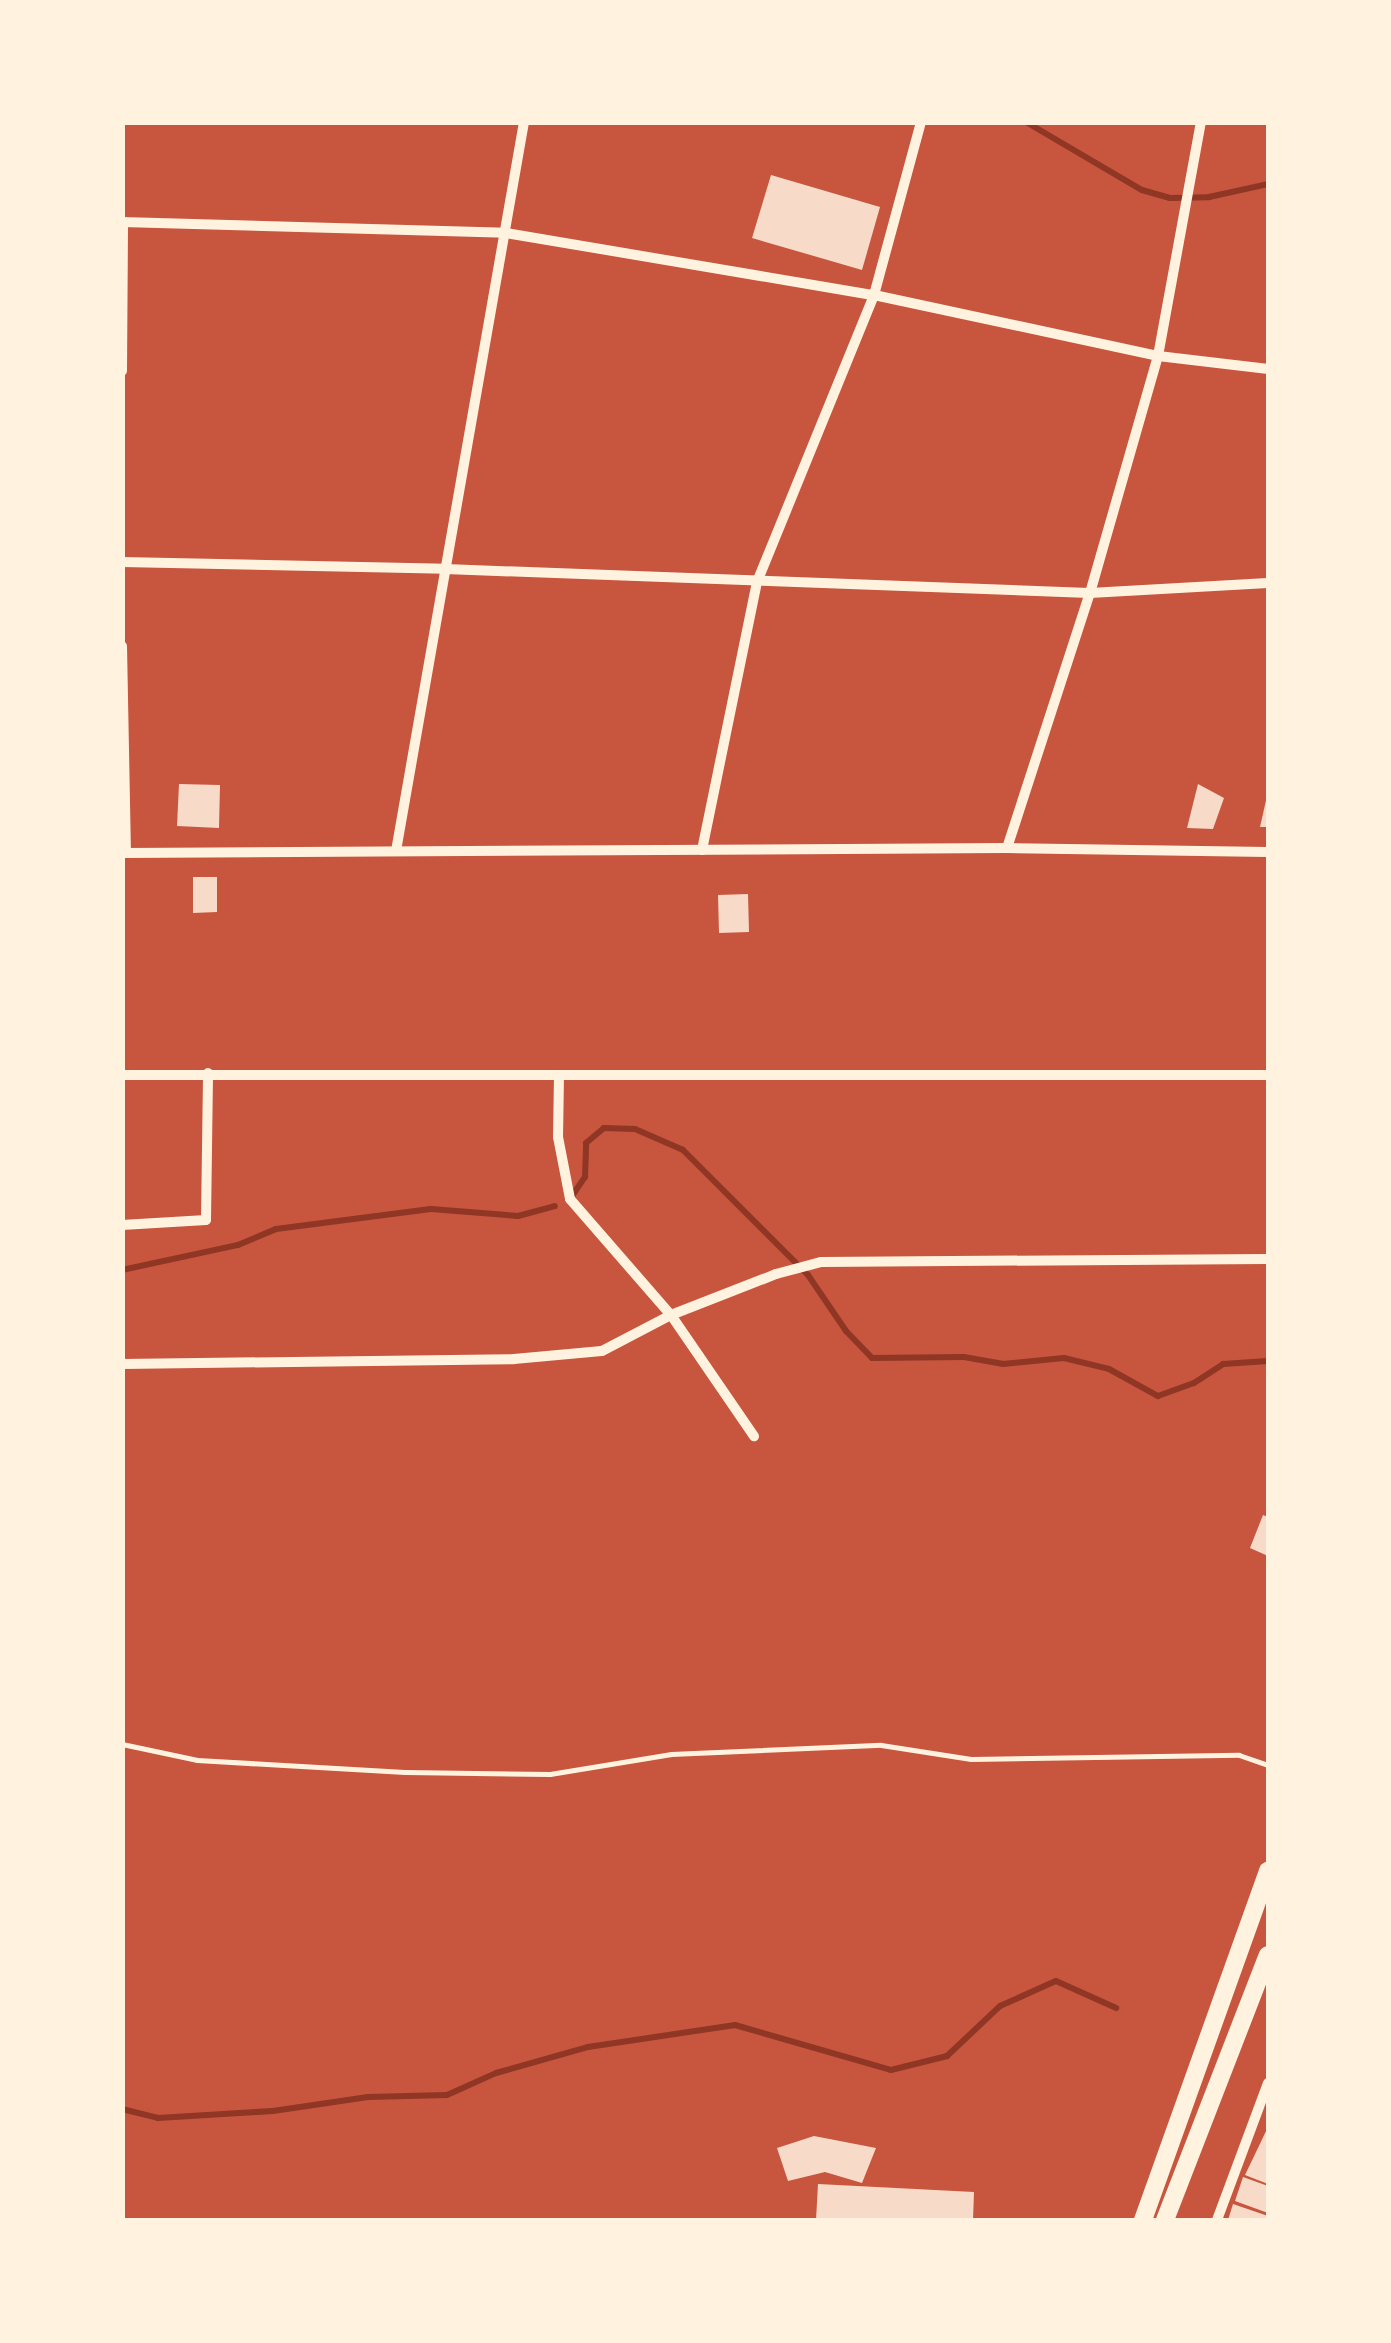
<!DOCTYPE html>
<style>
body{margin:0}
#map{position:relative;width:1391px;height:2343px;overflow:hidden;background:#c8553d;font-family:Arial,sans-serif}
div>[style]{position:absolute}
[style*='--x']{left:calc(var(--x)*1px);top:calc(var(--y)*1px);width:calc(var(--w)*1px);rotate:calc(var(--a)*1deg)}
.stream>*{height:6px;margin:-3px;padding:0 3px;transform-origin:3px;border-radius:3px;background:#8f3625}
.building>*{inset:0;background:#f7dbc8}
.service>*{height:5px;margin:-2.5px;padding:0 2.5px;transform-origin:2.5px;border-radius:2.5px;background:#fff3e0}
.minor>*{height:10px;margin:-5px;padding:0 5px;transform-origin:5px;border-radius:5px;background:#fff3e0}
.trunk>*{height:18px;margin:-9px;padding:0 9px;transform-origin:9px;border-radius:9px;background:#fff3e0}
span{translate:-50% -50%;white-space:nowrap;text-align:center;line-height:1.15;-webkit-text-stroke:8px #fff3e0;paint-order:stroke}
.frame{position:absolute;inset:0;border:125px solid #fff3e0;pointer-events:none}
</style>
<div id="map">
<div class="stream">
<div style="--x:1026;--y:122;--w:134;--a:30.4"></div>
<div style="--x:1142;--y:190;--w:29;--a:16"></div>
<div style="--x:1170;--y:198;--w:39;--a:-1"></div>
<div style="--x:1209;--y:197;--w:60;--a:-12.4"></div>
<div style="--x:570;--y:1199;--w:27;--a:-56"></div>
<div style="--x:585;--y:1177;--w:34;--a:-88"></div>
<div style="--x:586;--y:1143;--w:23;--a:-40"></div>
<div style="--x:604;--y:1128;--w:31;--a:2"></div>
<div style="--x:635;--y:1129;--w:52;--a:23.6"></div>
<div style="--x:683;--y:1150;--w:177;--a:45"></div>
<div style="--x:808;--y:1275;--w:68;--a:55.8"></div>
<div style="--x:846;--y:1331;--w:37;--a:46"></div>
<div style="--x:872;--y:1358;--w:92;--a:-0.6"></div>
<div style="--x:964;--y:1357;--w:40;--a:10"></div>
<div style="--x:1003;--y:1364;--w:61;--a:-5.6"></div>
<div style="--x:1064;--y:1358;--w:46;--a:13.7"></div>
<div style="--x:1109;--y:1369;--w:56;--a:28.9"></div>
<div style="--x:1158;--y:1396;--w:38;--a:-20"></div>
<div style="--x:1194;--y:1383;--w:35;--a:-33"></div>
<div style="--x:1223;--y:1364;--w:45;--a:-3.8"></div>
<div style="--x:122;--y:1270;--w:119;--a:-12.2"></div>
<div style="--x:238;--y:1245;--w:41;--a:-22.8"></div>
<div style="--x:276;--y:1229;--w:156;--a:-7.4"></div>
<div style="--x:431;--y:1209;--w:87;--a:4.6"></div>
<div style="--x:518;--y:1216;--w:38;--a:-15"></div>
<div style="--x:122;--y:2109;--w:37;--a:14"></div>
<div style="--x:158;--y:2118;--w:115;--a:-3.5"></div>
<div style="--x:273;--y:2111;--w:96;--a:-8.4"></div>
<div style="--x:368;--y:2097;--w:79;--a:-1.5"></div>
<div style="--x:447;--y:2095;--w:54;--a:-24.2"></div>
<div style="--x:496;--y:2073;--w:96;--a:-15.8"></div>
<div style="--x:588;--y:2047;--w:149;--a:-8.5"></div>
<div style="--x:735;--y:2025;--w:162;--a:16.1"></div>
<div style="--x:891;--y:2070;--w:58;--a:-14"></div>
<div style="--x:947;--y:2056;--w:73;--a:-43.3"></div>
<div style="--x:1000;--y:2006;--w:61;--a:-24.1"></div>
<div style="--x:1056;--y:1981;--w:66;--a:24.2"></div>
</div>
<div class="building">
<div style="clip-path:polygon(771px 175px,880px 207px,862px 270px,752px 238px)"></div>
<div style="clip-path:polygon(179px 784px,220px 785px,219px 828px,177px 826px)"></div>
<div style="clip-path:polygon(1198px 784px,1224px 798px,1213px 829px,1187px 828px)"></div>
<div style="clip-path:polygon(1267px 796px,1268px 827px,1260px 827px)"></div>
<div style="clip-path:polygon(193px 877px,217px 877px,217px 912px,193px 913px)"></div>
<div style="clip-path:polygon(748px 894px,749px 932px,719px 933px,718px 895px)"></div>
<div style="clip-path:polygon(1263px 1515px,1268px 1517px,1268px 1556px,1250px 1548px)"></div>
<div style="clip-path:polygon(1268px 2127px,1268px 2184px,1245px 2175px)"></div>
<div style="clip-path:polygon(814px 2136px,876px 2148px,862px 2183px,825px 2172px,788px 2181px,777px 2148px)"></div>
<div style="clip-path:polygon(1243px 2177px,1268px 2186px,1268px 2213px,1235px 2201px)"></div>
<div style="clip-path:polygon(818px 2184px,974px 2192px,973px 2220px,816px 2220px)"></div>
<div style="clip-path:polygon(1233px 2204px,1268px 2216px,1268px 2220px,1228px 2220px)"></div>
</div>
<div class="service">
<div style="--x:122;--y:1744;--w:77;--a:12"></div>
<div style="--x:197;--y:1760;--w:208;--a:3.3"></div>
<div style="--x:405;--y:1772;--w:145;--a:0.8"></div>
<div style="--x:550;--y:1774;--w:123;--a:-9.4"></div>
<div style="--x:671;--y:1754;--w:210;--a:-2.5"></div>
<div style="--x:881;--y:1745;--w:91;--a:8.8"></div>
<div style="--x:971;--y:1759;--w:268;--a:-0.9"></div>
<div style="--x:1239;--y:1755;--w:31;--a:19"></div>
</div>
<div class="minor">
<div style="--x:122;--y:222;--w:384;--a:1.6"></div>
<div style="--x:506;--y:233;--w:373;--a:9.6"></div>
<div style="--x:874;--y:295;--w:290;--a:12.1"></div>
<div style="--x:1158;--y:356;--w:111;--a:6.7"></div>
<div style="--x:122;--y:371;--w:149;--a:-89.6"></div>
<div style="--x:122;--y:562;--w:323;--a:1.2"></div>
<div style="--x:445;--y:569;--w:645;--a:2.13"></div>
<div style="--x:1090;--y:593;--w:178;--a:-3.2"></div>
<div style="--x:122;--y:646;--w:207;--a:88.9"></div>
<div style="--x:1007;--y:848;--w:268;--a:-72"></div>
<div style="--x:1090;--y:593;--w:247;--a:-74"></div>
<div style="--x:1158;--y:356;--w:238;--a:-79.6"></div>
<div style="--x:702;--y:850;--w:274;--a:-78.4"></div>
<div style="--x:757;--y:582;--w:310;--a:-67.8"></div>
<div style="--x:874;--y:295;--w:179;--a:-74.8"></div>
<div style="--x:396;--y:851;--w:740;--a:-80.04"></div>
<div style="--x:122;--y:853;--w:885;--a:-0.32"></div>
<div style="--x:1007;--y:848;--w:261;--a:0.9"></div>
<div style="--x:122;--y:1075;--w:1146;--a:0"></div>
<div style="--x:559;--y:1075;--w:62;--a:90.9"></div>
<div style="--x:558;--y:1137;--w:63;--a:79"></div>
<div style="--x:570;--y:1199;--w:154;--a:49"></div>
<div style="--x:671;--y:1315;--w:147;--a:55.6"></div>
<div style="--x:122;--y:1225;--w:84;--a:-3.4"></div>
<div style="--x:206;--y:1220;--w:147;--a:-89.2"></div>
<div style="--x:122;--y:1364;--w:392;--a:-0.7"></div>
<div style="--x:514;--y:1359;--w:88;--a:-5.2"></div>
<div style="--x:602;--y:1351;--w:78;--a:-27.6"></div>
<div style="--x:671;--y:1315;--w:113;--a:-21.3"></div>
<div style="--x:776;--y:1274;--w:47;--a:-14.9"></div>
<div style="--x:821;--y:1262;--w:447;--a:-0.4"></div>
<div style="--x:1217;--y:2220;--w:146;--a:-69.6"></div>
</div>
<div class="trunk">
<div style="--x:1143;--y:2220;--w:371;--a:-70.3"></div>
<div style="--x:1165;--y:2220;--w:284;--a:-68.8"></div>
</div>
<div class="frame"></div>
</div>
